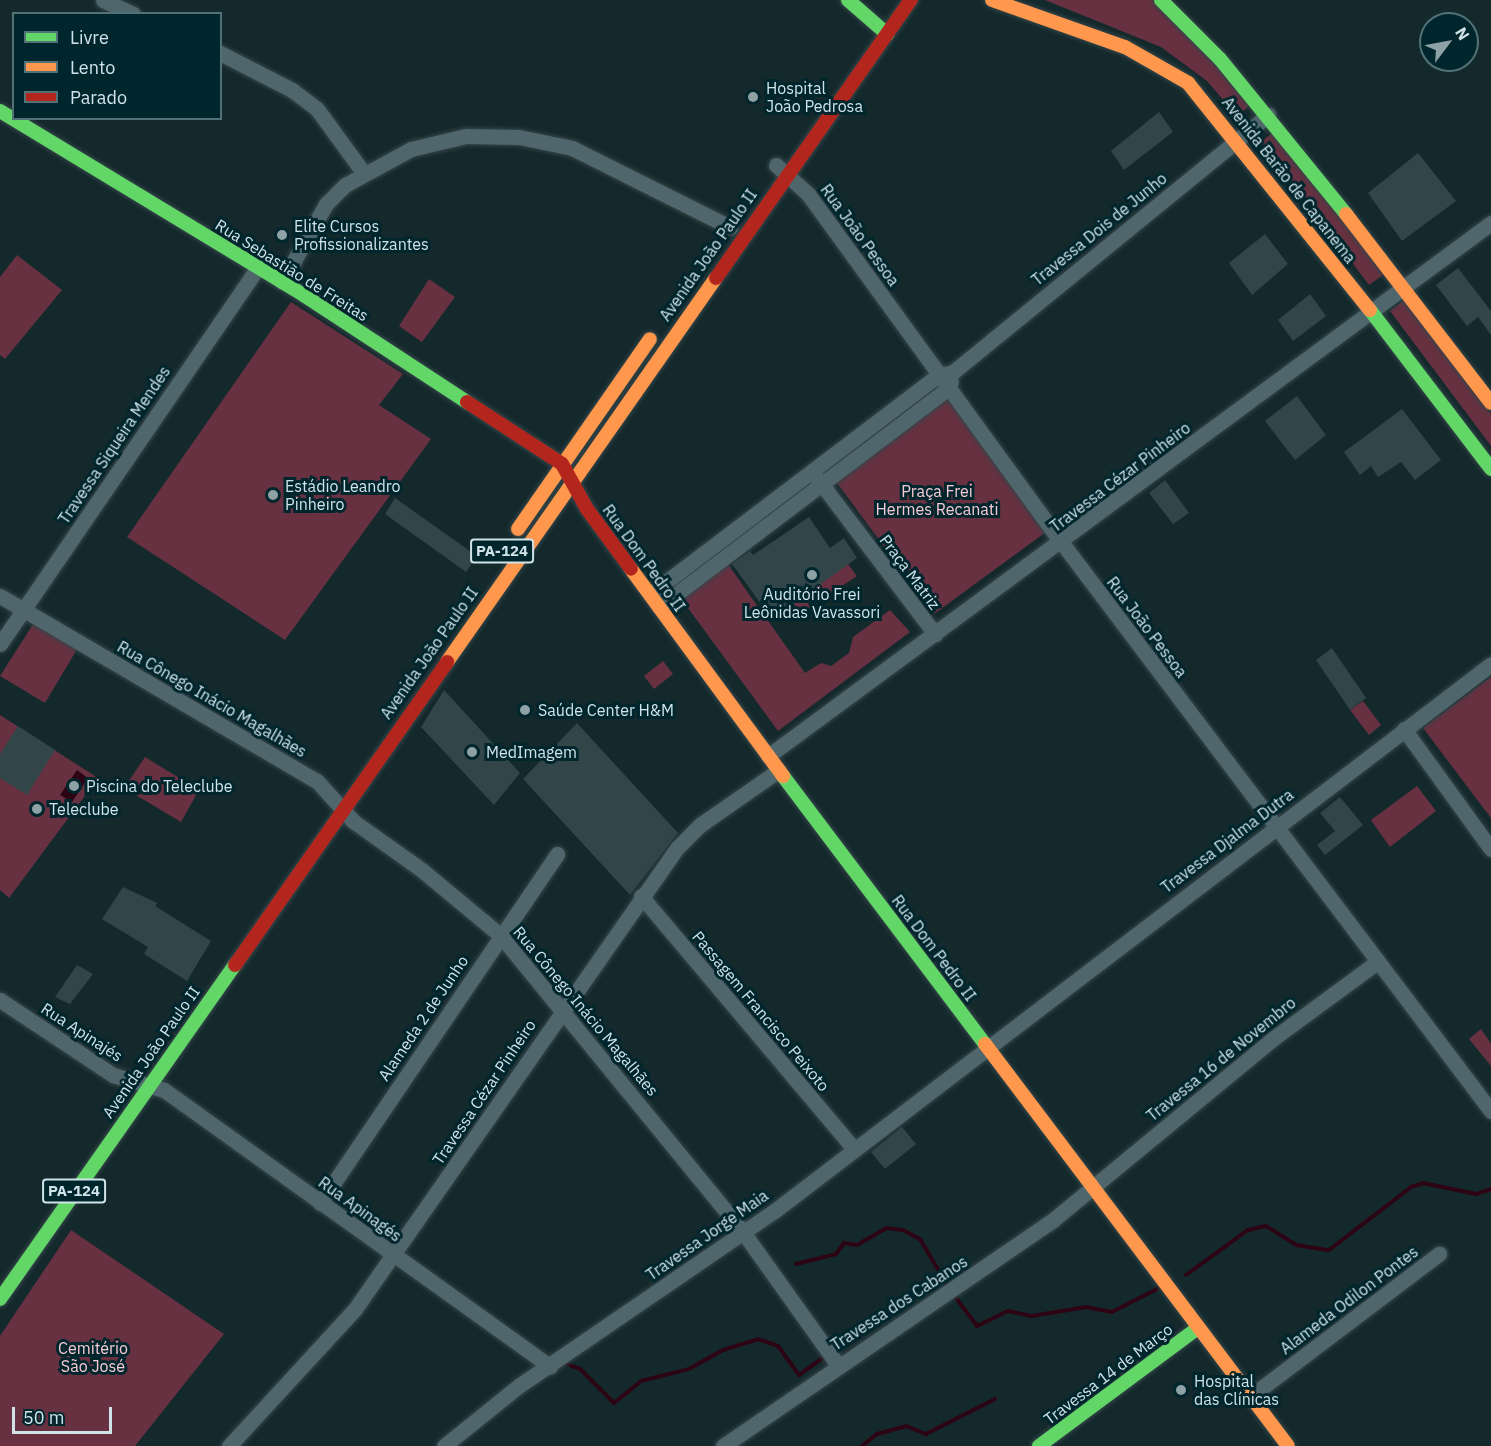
<!DOCTYPE html>
<meta charset="utf-8">
<style>
body{margin:0}
#map{position:relative;width:1491px;height:1446px;overflow:hidden;background:#14292c;font-family:"IBM Plex Sans",sans-serif}
div>[style]{position:absolute}
[style*='--x']{left:calc(var(--x)*1px);top:calc(var(--y)*1px);width:calc(var(--w)*1px);rotate:calc(var(--a)*1deg)}
.green>*{inset:0;background:#673141}
.water>*{inset:0;background:#2d0413}
.stream>*{height:4px;margin:-2px;padding:0 2px;transform-origin:2px;border-radius:2px;background:#2d0413}
.building>*{inset:0;background:#32464a}
.roads{filter:drop-shadow(0 0 2px #344548) drop-shadow(0 0 2px #344548)}
.street>*{height:15px;margin:-7.5px;padding:0 7.5px;transform-origin:7.5px;border-radius:7.5px;background:#4f666c}
.fast>*{height:14px;margin:-7px;padding:0 7px;transform-origin:7px;border-radius:7px;background:#63d668}
.slow>*{height:14px;margin:-7px;padding:0 7px;transform-origin:7px;border-radius:7px;background:#ff974d}
.jam>*{height:14px;margin:-7px;padding:0 7px;transform-origin:7px;border-radius:7px;background:#b3261e}
.dots>*{width:16px;height:16px;translate:-50% -50%;box-sizing:border-box;border:3px solid #00262d;border-radius:50%}
span{translate:-50% -50%;white-space:nowrap;text-align:center;line-height:1.15;-webkit-text-stroke:6px #00262d;paint-order:stroke}
.shield-label span{padding:2px 4px;background:#00262d;border:2px solid;border-radius:4px;-webkit-text-stroke-width:0}
.shield-label{font-size:15px;color:#cfe3e8;font-weight:700}
.poi-label{font-size:16px;color:#cfe3e8}
.left{translate:0 -50%;text-align:left}
.street-label{font-size:16px;color:#cfe3e8}
.park-label{font-size:16px;color:#f8cbd4}
.legend{position:absolute;left:12px;top:12px;width:210px;height:108px;box-sizing:border-box;background:#00262d;border:2px solid #537278;margin:0;padding:8px 10px;list-style:none;font-size:18px;color:#cfe3e8}
.legend li{display:flex;align-items:center;gap:12px;height:30px}
.legend b{width:30px;border:2px solid #537278}
.north{position:absolute;left:1419px;top:12px;width:60px;height:60px;box-sizing:border-box;background:#00262d;border:2px solid #537278;border-radius:50%;rotate:58deg;font-size:16px;font-weight:700;line-height:24px;text-align:center;color:#cfe3e8}
.north::after{content:'';display:block;margin:auto;width:21px;height:27px;background:#8ea2a6;clip-path:polygon(50% 0,100% 100%,50% 72%,0 100%)}
.scale{position:absolute;left:12px;top:1407px;width:100px;height:27px;box-sizing:border-box;border:3px solid #cfe3e8;border-top:0;padding-left:8px;font-size:18px;line-height:21px;white-space:nowrap;color:#cfe3e8;-webkit-text-stroke:4px #00262d;paint-order:stroke}
</style>
<div id="map">
<div class="green">
<div style="clip-path:polygon(1045px 0,1156px 0,1252px 104px,1237px 116px,1207px 81px,1161px 47px)"></div>
<div style="clip-path:polygon(1276px 130px,1387px 272px,1369px 285px,1261px 142px)"></div>
<div style="clip-path:polygon(17px 255px,62px 290px,5px 359px,0 355px,0 277px)"></div>
<div style="clip-path:polygon(429px 279px,455px 297px,422px 342px,399px 326px)"></div>
<div style="clip-path:polygon(1404px 300px,1491px 414px,1491px 446px,1390px 311px)"></div>
<div style="clip-path:polygon(291px 302px,403px 374px,379px 405px,431px 439px,285px 640px,127px 537px)"></div>
<div style="clip-path:polygon(945px 394px,1046px 532px,934px 614px,834px 479px)"></div>
<div style="clip-path:polygon(727px 563px,805px 673px,821px 663px,831px 666px,849px 653px,853px 637px,890px 610px,910px 632px,778px 731px,680px 597px)"></div>
<div style="clip-path:polygon(848px 564px,857px 576px,801px 613px,793px 603px)"></div>
<div style="clip-path:polygon(35px 621px,79px 646px,45px 703px,0 676px)"></div>
<div style="clip-path:polygon(663px 661px,673px 674px,654px 689px,644px 676px)"></div>
<div style="clip-path:polygon(1491px 677px,1491px 818px,1423px 728px)"></div>
<div style="clip-path:polygon(1363px 701px,1381px 725px,1369px 735px,1350px 710px)"></div>
<div style="clip-path:polygon(0 715px,98px 778px,9px 898px,0 890px)"></div>
<div style="clip-path:polygon(145px 757px,199px 790px,181px 822px,124px 788px)"></div>
<div style="clip-path:polygon(1417px 786px,1436px 811px,1390px 847px,1371px 820px)"></div>
<div style="clip-path:polygon(1481px 1029px,1491px 1044px,1491px 1066px,1469px 1039px)"></div>
<div style="clip-path:polygon(71px 1230px,224px 1334px,135px 1446px,0 1446px,0 1336px)"></div>
</div>
<div class="water">
<div style="clip-path:polygon(77px 770px,88px 778px,72px 802px,60px 795px)"></div>
</div>
<div class="stream">
<div style="--x:796;--y:1264;--w:41;--a:-14"></div>
<div style="--x:836;--y:1254;--w:14;--a:-54"></div>
<div style="--x:844;--y:1243;--w:13;--a:9"></div>
<div style="--x:857;--y:1245;--w:34;--a:-30"></div>
<div style="--x:886;--y:1228;--w:17;--a:7"></div>
<div style="--x:903;--y:1230;--w:19;--a:28"></div>
<div style="--x:920;--y:1239;--w:57;--a:59.4"></div>
<div style="--x:1186;--y:1275;--w:77;--a:-36"></div>
<div style="--x:1248;--y:1230;--w:18;--a:-13"></div>
<div style="--x:1266;--y:1226;--w:36;--a:32"></div>
<div style="--x:1296;--y:1245;--w:33;--a:9"></div>
<div style="--x:1329;--y:1250;--w:103;--a:-37.5"></div>
<div style="--x:1411;--y:1187;--w:13;--a:-18"></div>
<div style="--x:1423;--y:1183;--w:54;--a:11.7"></div>
<div style="--x:1476;--y:1194;--w:16;--a:-18"></div>
<div style="--x:953;--y:1294;--w:40;--a:53"></div>
<div style="--x:977;--y:1326;--w:34;--a:-26"></div>
<div style="--x:1008;--y:1311;--w:25;--a:12"></div>
<div style="--x:1032;--y:1316;--w:55;--a:-9.5"></div>
<div style="--x:1086;--y:1307;--w:26;--a:11"></div>
<div style="--x:1112;--y:1312;--w:51;--a:-27.1"></div>
<div style="--x:567;--y:1364;--w:14;--a:21"></div>
<div style="--x:580;--y:1369;--w:48;--a:45"></div>
<div style="--x:614;--y:1403;--w:35;--a:-39"></div>
<div style="--x:641;--y:1381;--w:49;--a:-14"></div>
<div style="--x:689;--y:1369;--w:39;--a:-29"></div>
<div style="--x:723;--y:1350;--w:37;--a:-17"></div>
<div style="--x:758;--y:1339;--w:21;--a:19"></div>
<div style="--x:778;--y:1346;--w:36;--a:54"></div>
<div style="--x:799;--y:1375;--w:34;--a:-36"></div>
<div style="--x:862;--y:1446;--w:19;--a:-39"></div>
<div style="--x:877;--y:1434;--w:30;--a:-15"></div>
<div style="--x:906;--y:1426;--w:22;--a:22"></div>
<div style="--x:926;--y:1434;--w:77;--a:-26.9"></div>
</div>
<div class="building">
<div style="clip-path:polygon(1159px 112px,1173px 132px,1124px 170px,1111px 151px)"></div>
<div style="clip-path:polygon(1418px 153px,1456px 201px,1402px 241px,1368px 193px)"></div>
<div style="clip-path:polygon(1265px 234px,1288px 264px,1252px 295px,1229px 263px)"></div>
<div style="clip-path:polygon(1458px 268px,1491px 311px,1491px 335px,1478px 317px,1467px 326px,1436px 285px)"></div>
<div style="clip-path:polygon(1310px 294px,1326px 316px,1293px 341px,1278px 320px)"></div>
<div style="clip-path:polygon(1297px 396px,1326px 435px,1295px 460px,1265px 421px)"></div>
<div style="clip-path:polygon(1402px 409px,1441px 460px,1415px 480px,1401px 462px,1378px 477px,1371px 466px,1360px 475px,1344px 452px)"></div>
<div style="clip-path:polygon(1165px 480px,1189px 513px,1173px 524px,1149px 493px)"></div>
<div style="clip-path:polygon(395px 498px,477px 556px,466px 572px,385px 514px)"></div>
<div style="clip-path:polygon(809px 517px,830px 548px,844px 538px,857px 558px,772px 619px,732px 564px,750px 551px,753px 555px)"></div>
<div style="clip-path:polygon(1332px 648px,1366px 698px,1350px 710px,1316px 660px)"></div>
<div style="clip-path:polygon(444px 690px,520px 773px,494px 805px,421px 727px)"></div>
<div style="clip-path:polygon(577px 723px,678px 833px,630px 895px,523px 779px)"></div>
<div style="clip-path:polygon(18px 726px,55px 750px,27px 795px,0 778px,0 754px)"></div>
<div style="clip-path:polygon(1340px 797px,1363px 825px,1325px 855px,1317px 845px,1335px 831px,1320px 813px)"></div>
<div style="clip-path:polygon(123px 887px,157px 903px,155px 906px,211px 941px,187px 981px,144px 954px,148px 947px,102px 919px)"></div>
<div style="clip-path:polygon(77px 965px,93px 974px,70px 1004px,55px 997px)"></div>
<div style="clip-path:polygon(902px 1127px,916px 1144px,885px 1169px,871px 1152px)"></div>
</div>
<div class="roads">
<div class="street">
<div style="--x:103;--y:0;--w:33;--a:25"></div>
<div style="--x:220;--y:53;--w:81;--a:27.2"></div>
<div style="--x:292;--y:90;--w:31;--a:37"></div>
<div style="--x:317;--y:109;--w:78;--a:53.9"></div>
<div style="--x:776;--y:165;--w:43;--a:42.2"></div>
<div style="--x:808;--y:194;--w:432;--a:54"></div>
<div style="--x:1062;--y:543;--w:712;--a:52.94"></div>
<div style="--x:282;--y:282;--w:90;--a:-60.6"></div>
<div style="--x:326;--y:204;--w:27;--a:-45"></div>
<div style="--x:345;--y:185;--w:75;--a:-28.6"></div>
<div style="--x:411;--y:149;--w:57;--a:-13.3"></div>
<div style="--x:466;--y:136;--w:53;--a:1.1"></div>
<div style="--x:519;--y:137;--w:54;--a:11.7"></div>
<div style="--x:572;--y:148;--w:177;--a:26.6"></div>
<div style="--x:817;--y:478;--w:196;--a:52.9"></div>
<div style="--x:650;--y:594;--w:363;--a:-37.2"></div>
<div style="--x:939;--y:375;--w:14;--a:-12"></div>
<div style="--x:953;--y:372;--w:407;--a:-39.2"></div>
<div style="--x:0;--y:596;--w:367;--a:30.3"></div>
<div style="--x:317;--y:781;--w:54;--a:48"></div>
<div style="--x:353;--y:821;--w:86;--a:35.5"></div>
<div style="--x:423;--y:871;--w:100;--a:39.7"></div>
<div style="--x:500;--y:935;--w:384;--a:50.7"></div>
<div style="--x:743;--y:1232;--w:163;--a:54.5"></div>
<div style="--x:659;--y:607;--w:363;--a:-37.1"></div>
<div style="--x:949;--y:388;--w:7;--a:-74"></div>
<div style="--x:0;--y:644;--w:457;--a:-55.6"></div>
<div style="--x:1404;--y:729;--w:148;--a:54.1"></div>
<div style="--x:768;--y:756;--w:898;--a:-36.4"></div>
<div style="--x:641;--y:896;--w:331;--a:49.9"></div>
<div style="--x:0;--y:1000;--w:136;--a:33.6"></div>
<div style="--x:113;--y:1075;--w:53;--a:16.4"></div>
<div style="--x:164;--y:1090;--w:475;--a:35.6"></div>
<div style="--x:320;--y:1203;--w:422;--a:-55.8"></div>
<div style="--x:1251;--y:1396;--w:236;--a:-37.1"></div>
<div style="--x:229;--y:1446;--w:186;--a:-47.4"></div>
<div style="--x:355;--y:1309;--w:562;--a:-55.07"></div>
<div style="--x:677;--y:848;--w:33;--a:-45"></div>
<div style="--x:700;--y:825;--w:96;--a:-34.8"></div>
<div style="--x:444;--y:1446;--w:97;--a:-38.8"></div>
<div style="--x:520;--y:1385;--w:306;--a:-34.4"></div>
<div style="--x:773;--y:1212;--w:903;--a:-37.35"></div>
<div style="--x:723;--y:1446;--w:400;--a:-34.4"></div>
<div style="--x:1053;--y:1220;--w:283;--a:-39.5"></div>
<div style="--x:1271;--y:1040;--w:132;--a:-36.3"></div>
</div>
<div class="fast">
<div style="--x:848;--y:0;--w:52;--a:41.1"></div>
<div style="--x:1161;--y:0;--w:83;--a:45"></div>
<div style="--x:1220;--y:59;--w:200;--a:50.9"></div>
<div style="--x:0;--y:111;--w:357;--a:31.2"></div>
<div style="--x:305;--y:296;--w:194;--a:33.2"></div>
<div style="--x:1370;--y:310;--w:200;--a:52.7"></div>
<div style="--x:783;--y:776;--w:336;--a:53"></div>
<div style="--x:0;--y:1299;--w:408;--a:-54.9"></div>
<div style="--x:1039;--y:1446;--w:198;--a:-36.6"></div>
</div>
<div class="slow">
<div style="--x:992;--y:0;--w:141;--a:19.5"></div>
<div style="--x:1125;--y:47;--w:73;--a:29.7"></div>
<div style="--x:1188;--y:83;--w:291;--a:51.3"></div>
<div style="--x:1346;--y:214;--w:238;--a:52.5"></div>
<div style="--x:518;--y:529;--w:231;--a:-55.2"></div>
<div style="--x:631;--y:569;--w:257;--a:53.7"></div>
<div style="--x:447;--y:662;--w:469;--a:-55"></div>
<div style="--x:985;--y:1044;--w:503;--a:52.99"></div>
</div>
<div class="jam">
<div style="--x:716;--y:278;--w:340;--a:-55"></div>
<div style="--x:467;--y:402;--w:113;--a:33.1"></div>
<div style="--x:562;--y:464;--w:51;--a:60.9"></div>
<div style="--x:587;--y:509;--w:74;--a:53.7"></div>
<div style="--x:235;--y:965;--w:370;--a:-55"></div>
</div>
</div>
<div class="dots">
<div style="left:753px;top:97px;background:#8ea2a6"></div>
<div style="left:282px;top:235px;background:#8ea2a6"></div>
<div style="left:273px;top:495px;background:#8ea2a6"></div>
<div style="left:812px;top:575px;background:#8ea2a6"></div>
<div style="left:525px;top:710px;background:#8ea2a6"></div>
<div style="left:472px;top:752px;background:#8ea2a6"></div>
<div style="left:74px;top:786px;background:#8ea2a6"></div>
<div style="left:37px;top:809px;background:#8ea2a6"></div>
<div style="left:1181px;top:1390px;background:#8ea2a6"></div>
</div>
<div class="shield-label">
<span style="left:502px;top:551px">PA-124</span>
<span style="left:74px;top:1191px">PA-124</span>
</div>
<div class="poi-label">
<span class="left" style="left:766px;top:97px">Hospital<br>João Pedrosa</span>
<span class="left" style="left:294px;top:235px">Elite Cursos<br>Profissionalizantes</span>
<span class="left" style="left:285px;top:495px">Estádio Leandro<br>Pinheiro</span>
<span style="left:812px;top:603px">Auditório Frei<br>Leônidas Vavassori</span>
<span class="left" style="left:538px;top:710px">Saúde Center H&amp;M</span>
<span class="left" style="left:486px;top:752px">MedImagem</span>
<span class="left" style="left:86px;top:786px">Piscina do Teleclube</span>
<span class="left" style="left:49px;top:809px">Teleclube</span>
<span class="left" style="left:1194px;top:1390px">Hospital<br>das Clínicas</span>
</div>
<div class="street-label">
<span style="left:1289px;top:180px;rotate:52deg">Avenida Barão de Capanema</span>
<span style="left:1099px;top:229px;rotate:-39deg">Travessa Dois de Junho</span>
<span style="left:860px;top:235px;rotate:54deg">Rua João Pessoa</span>
<span style="left:708px;top:255px;rotate:-55deg">Avenida João Paulo II</span>
<span style="left:292px;top:270px;rotate:32deg">Rua Sebastião de Freitas</span>
<span style="left:114px;top:445px;rotate:-56deg">Travessa Siqueira Mendes</span>
<span style="left:1120px;top:477px;rotate:-37deg">Travessa Cézar Pinheiro</span>
<span style="left:644px;top:558px;rotate:54deg">Rua Dom Pedro II</span>
<span style="left:910px;top:572px;rotate:53deg">Praça Matriz</span>
<span style="left:1147px;top:627px;rotate:53deg">Rua João Pessoa</span>
<span style="left:429px;top:653px;rotate:-55deg">Avenida João Paulo II</span>
<span style="left:212px;top:699px;rotate:30deg">Rua Cônego Inácio Magalhães</span>
<span style="left:1227px;top:841px;rotate:-37deg">Travessa Djalma Dutra</span>
<span style="left:934px;top:948px;rotate:53deg">Rua Dom Pedro II</span>
<span style="left:586px;top:1011px;rotate:50deg">Rua Cônego Inácio Magalhães</span>
<span style="left:761px;top:1011px;rotate:50deg">Passagem Francisco Peixoto</span>
<span style="left:423px;top:1018px;rotate:-56deg">Alameda 2 de Junho</span>
<span style="left:82px;top:1032px;rotate:33deg">Rua Apinajés</span>
<span style="left:151px;top:1052px;rotate:-55deg">Avenida João Paulo II</span>
<span style="left:1221px;top:1059px;rotate:-39deg">Travessa 16 de Novembro</span>
<span style="left:484px;top:1092px;rotate:-56deg">Travessa Cézar Pinheiro</span>
<span style="left:360px;top:1209px;rotate:36deg">Rua Apinagés</span>
<span style="left:707px;top:1235px;rotate:-35deg">Travessa Jorge Maia</span>
<span style="left:1349px;top:1300px;rotate:-37deg">Alameda Odilon Pontes</span>
<span style="left:899px;top:1303px;rotate:-33deg">Travessa dos Cabanos</span>
<span style="left:1108px;top:1374px;rotate:-37deg">Travessa 14 de Março</span>
</div>
<div class="park-label">
<span style="left:937px;top:500px">Praça Frei<br>Hermes Recanati</span>
<span style="left:93px;top:1357px">Cemitério<br>São José</span>
</div>
<ul class="legend">
<li><b style="height:8px;background:#63d668"></b>Livre</li>
<li><b style="height:8px;background:#ff974d"></b>Lento</li>
<li><b style="height:8px;background:#b3261e"></b>Parado</li>
</ul>
<div class="north">N</div>
<div class="scale">50 m</div>
</div>
